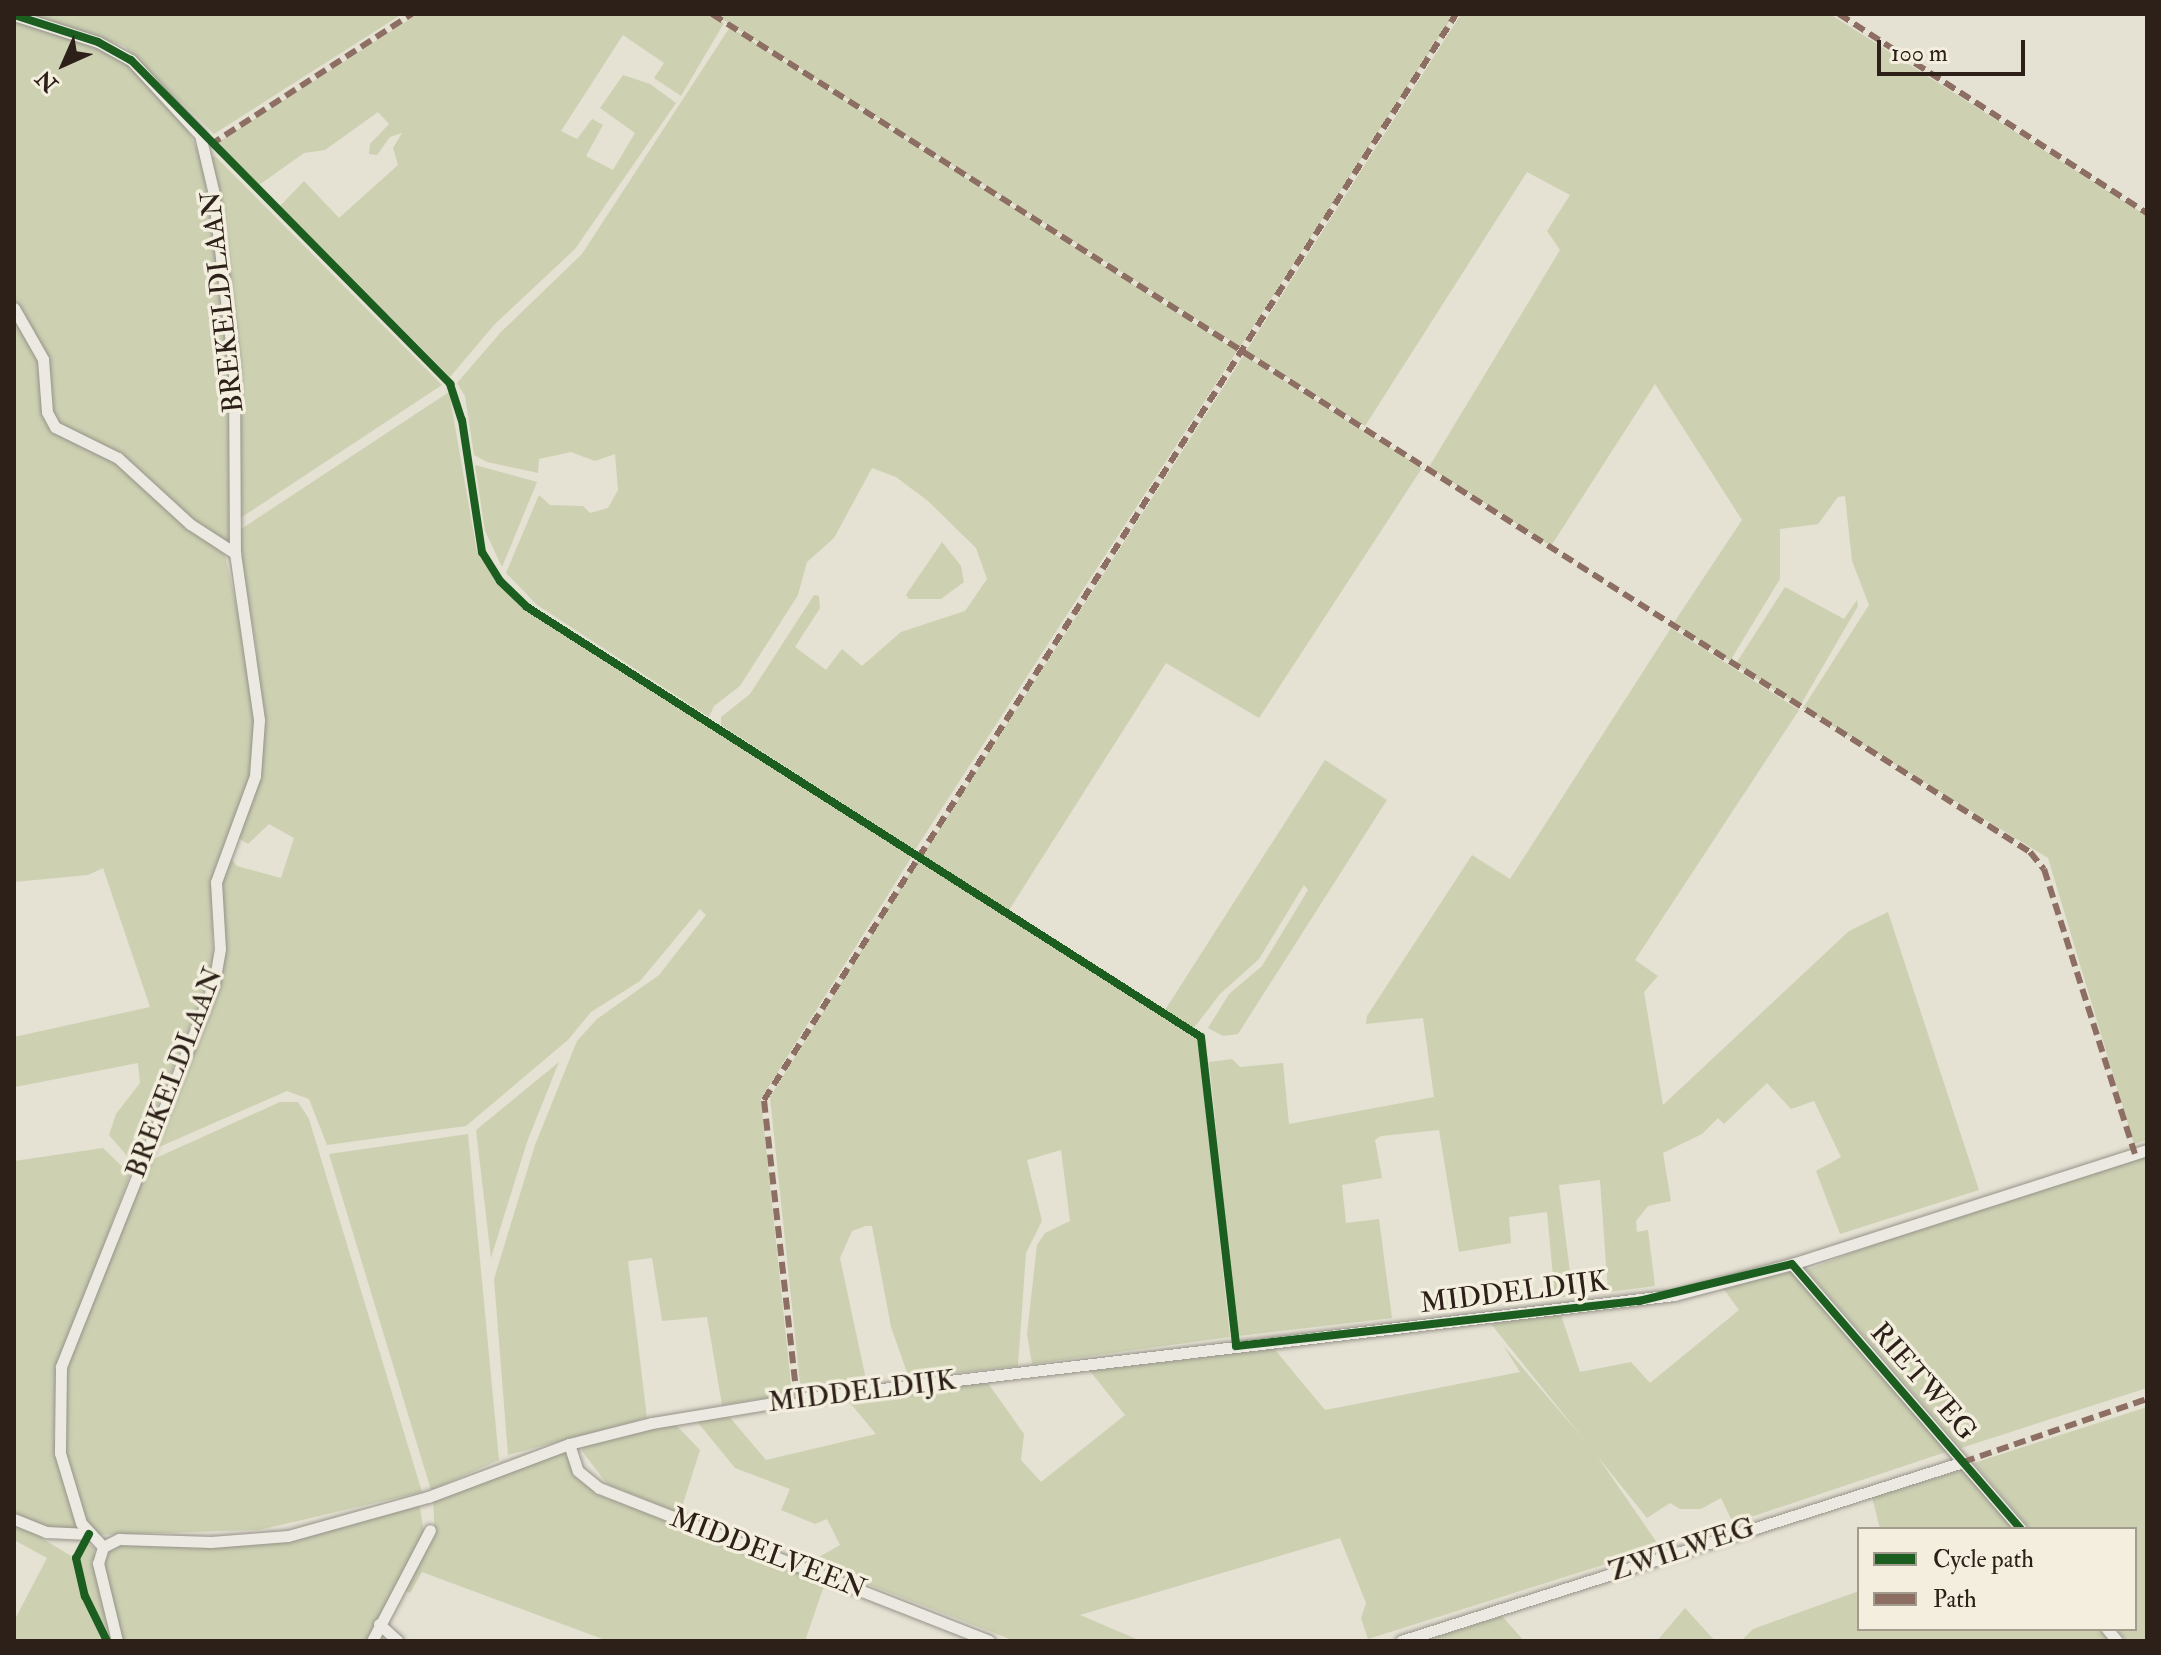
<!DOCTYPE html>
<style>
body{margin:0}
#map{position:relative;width:2161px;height:1655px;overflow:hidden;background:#e5e1d3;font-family:"IM FELL Double Pica",serif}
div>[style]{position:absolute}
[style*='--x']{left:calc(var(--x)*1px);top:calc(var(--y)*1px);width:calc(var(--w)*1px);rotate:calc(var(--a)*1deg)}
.green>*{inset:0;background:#cdd1b2}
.roads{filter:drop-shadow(0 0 2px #969289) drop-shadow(0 0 2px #969289)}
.minor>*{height:11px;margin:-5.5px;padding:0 5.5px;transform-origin:5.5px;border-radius:5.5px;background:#ebe9e1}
.quiet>*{height:6px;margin-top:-3px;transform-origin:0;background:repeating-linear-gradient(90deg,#8d6e63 0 12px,transparent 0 18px)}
.cycleway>*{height:8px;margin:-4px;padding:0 4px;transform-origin:4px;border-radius:4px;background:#1b5e20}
span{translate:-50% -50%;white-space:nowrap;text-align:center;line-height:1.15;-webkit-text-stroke:7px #f3eedd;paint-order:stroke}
.street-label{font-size:28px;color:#2c2018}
.frame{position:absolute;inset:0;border:16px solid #2c2018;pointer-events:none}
.legend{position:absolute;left:1857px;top:1527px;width:280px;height:104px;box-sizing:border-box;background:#f3eedd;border:2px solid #a39c8e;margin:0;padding:10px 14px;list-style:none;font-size:24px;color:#2c2018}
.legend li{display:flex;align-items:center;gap:16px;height:40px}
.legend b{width:40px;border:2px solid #a39c8e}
.north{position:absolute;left:24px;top:24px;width:80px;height:80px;-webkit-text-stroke:6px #f3eedd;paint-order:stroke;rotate:225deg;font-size:22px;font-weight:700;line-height:32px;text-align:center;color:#2c2018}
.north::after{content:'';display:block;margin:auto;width:28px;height:36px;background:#2c2018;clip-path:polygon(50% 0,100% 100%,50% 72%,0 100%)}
.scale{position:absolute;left:1877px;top:40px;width:148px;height:36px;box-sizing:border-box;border:4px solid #2c2018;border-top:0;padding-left:10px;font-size:24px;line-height:28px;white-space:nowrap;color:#2c2018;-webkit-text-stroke:6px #f3eedd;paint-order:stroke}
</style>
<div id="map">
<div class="green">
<div style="clip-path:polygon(29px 14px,402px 14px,214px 134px,124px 46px)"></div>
<div style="clip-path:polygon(418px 14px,709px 14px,724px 23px,681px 96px,654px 78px,664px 63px,623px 35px,561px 131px,577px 139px,592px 119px,603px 125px,586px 156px,613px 170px,635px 133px,600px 108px,623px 75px,650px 84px,676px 103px,575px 249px,494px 325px,450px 377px,280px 206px,304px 181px,339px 218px,398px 165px,393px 148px,402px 133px,390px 137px,377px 155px,369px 154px,370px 144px,389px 124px,378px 112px,325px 150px,304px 153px,259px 185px,217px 143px)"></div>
<div style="clip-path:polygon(714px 14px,1454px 14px,1240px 347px)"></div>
<div style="clip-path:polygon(1461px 14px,1830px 14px,2147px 216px,2147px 1140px,2134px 1144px,2048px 858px,1803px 708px,1869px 605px,1852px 561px,1845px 496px,1838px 497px,1818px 524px,1780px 529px,1780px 579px,1730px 661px,1673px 624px,1742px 520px,1655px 384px,1551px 546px,1429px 467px,1560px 250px,1547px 231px,1570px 195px,1527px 172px,1365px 426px,1246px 351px)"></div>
<div style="clip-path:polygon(14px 19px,102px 48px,126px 62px,186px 128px,202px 158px,230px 354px,230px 550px,170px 502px,133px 464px,55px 422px,48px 399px,49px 362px,14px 302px)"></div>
<div style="clip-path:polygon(730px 27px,1237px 351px,915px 850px,721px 725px,721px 717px,750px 694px,814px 595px,819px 596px,820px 608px,795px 647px,826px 670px,842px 649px,862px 666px,901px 632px,965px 611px,987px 579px,976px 548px,928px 501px,896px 477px,872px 468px,834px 538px,807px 562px,798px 595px,740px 686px,714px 706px,709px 717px,537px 605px,506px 573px,539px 495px,550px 505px,583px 506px,590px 513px,608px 508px,618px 490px,615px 454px,595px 461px,571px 452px,539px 459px,538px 473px,487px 462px,474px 455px,465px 396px,457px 383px,501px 332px,582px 254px)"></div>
<div style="clip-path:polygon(215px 156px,442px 385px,236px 521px,239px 386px,210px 158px)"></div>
<div style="clip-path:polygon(14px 313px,40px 363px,42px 411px,51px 428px,108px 456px,225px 555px,252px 675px,255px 731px,250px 777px,215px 868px,212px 890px,213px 969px,134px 1164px,109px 1135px,116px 1114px,140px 1083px,138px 1063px,15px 1087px,14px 1096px,14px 1037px,150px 1007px,103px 868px,88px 875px,14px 882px)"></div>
<div style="clip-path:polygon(1244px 355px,1422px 468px,1259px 718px,1166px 663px,1009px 910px,923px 855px)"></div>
<div style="clip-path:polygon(449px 392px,477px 552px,513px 594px,555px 627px,912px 856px,761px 1099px,792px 1394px,722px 1405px,707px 1317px,662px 1321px,652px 1258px,628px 1261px,647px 1418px,508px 1455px,494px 1279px,535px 1145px,577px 1041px,597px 1019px,659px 975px,706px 915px,700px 909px,640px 981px,591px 1012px,568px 1040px,466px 1126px,327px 1145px,309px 1099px,287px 1091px,150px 1151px,212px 1001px,222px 878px,228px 855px,237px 866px,281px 878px,294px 838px,269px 824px,248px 844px,235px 836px,259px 778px,263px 749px,256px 645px,235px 533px)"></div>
<div style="clip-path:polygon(475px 465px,537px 482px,502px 567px,485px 531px)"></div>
<div style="clip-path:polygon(942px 542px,961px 566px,964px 582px,941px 599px,909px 599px,906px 595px)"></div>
<div style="clip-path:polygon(1785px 587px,1844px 619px,1857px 600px,1858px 606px,1800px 706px,1735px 665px)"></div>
<div style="clip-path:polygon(1671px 628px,1799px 710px,1635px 960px,1658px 976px,1644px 992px,1663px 1105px,1849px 931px,1888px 912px,1979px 1190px,1840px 1234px,1816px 1171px,1841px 1157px,1814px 1101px,1791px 1109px,1767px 1083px,1724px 1124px,1718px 1118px,1702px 1134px,1663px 1153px,1671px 1201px,1648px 1206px,1636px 1221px,1637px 1232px,1648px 1230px,1655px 1286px,1608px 1292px,1600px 1180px,1559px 1185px,1573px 1296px,1555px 1298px,1547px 1212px,1509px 1217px,1511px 1243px,1459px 1252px,1439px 1130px,1381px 1136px,1375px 1140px,1382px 1178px,1342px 1185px,1346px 1223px,1379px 1219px,1392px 1318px,1238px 1336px,1209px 1062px,1232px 1059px,1240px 1067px,1283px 1063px,1289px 1124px,1434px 1097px,1423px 1018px,1366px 1024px,1367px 1016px,1472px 855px,1510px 879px)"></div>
<div style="clip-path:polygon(1325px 760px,1387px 800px,1238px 1034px,1223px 1036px,1208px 1028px,1229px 994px,1262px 966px,1308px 890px,1304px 885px,1259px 959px,1220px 994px,1193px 1029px,1165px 1010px)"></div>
<div style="clip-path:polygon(918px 860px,1198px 1039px,1230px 1337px,1032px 1364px,1027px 1334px,1037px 1245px,1045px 1233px,1070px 1221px,1061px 1150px,1027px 1160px,1042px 1221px,1026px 1253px,1018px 1366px,909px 1378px,891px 1327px,872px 1226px,866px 1226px,852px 1231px,840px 1258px,867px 1384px,801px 1393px,770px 1097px)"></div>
<div style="clip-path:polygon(559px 1062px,527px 1142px,491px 1258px,476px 1130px)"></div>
<div style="clip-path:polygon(280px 1102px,298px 1102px,309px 1119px,422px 1492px,259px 1530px,97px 1535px,86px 1523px,64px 1452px,63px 1389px,75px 1341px,145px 1163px)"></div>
<div style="clip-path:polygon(468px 1134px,499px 1460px,431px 1490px,329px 1154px)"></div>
<div style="clip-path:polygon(103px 1148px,130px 1174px,56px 1374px,54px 1437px,78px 1525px,65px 1533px,14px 1516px,14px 1161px)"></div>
<div style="clip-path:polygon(2147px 1156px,2147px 1388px,1961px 1448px,1807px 1270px,1926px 1224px)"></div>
<div style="clip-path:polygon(1793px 1271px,1949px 1451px,1733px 1523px,1721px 1498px,1701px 1509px,1680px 1509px,1670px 1503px,1647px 1518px,1491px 1324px,1560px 1312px,1580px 1372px,1631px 1362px,1650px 1383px,1739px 1310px,1723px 1288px)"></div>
<div style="clip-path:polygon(1271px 1345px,1325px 1410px,1520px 1372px,1503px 1345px,1593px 1450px,1660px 1547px,1368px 1639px,1361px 1618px,1366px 1603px,1340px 1538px,1080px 1615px,1141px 1641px,1015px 1641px,810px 1562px,840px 1545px,827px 1519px,815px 1524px,781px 1510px,790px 1489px,735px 1468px,695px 1419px,727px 1414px,766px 1460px,876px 1434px,845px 1397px,985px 1379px,1024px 1434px,1021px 1460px,1041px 1482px,1125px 1415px,1086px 1366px)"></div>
<div style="clip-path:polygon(2147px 1407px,2147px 1641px,2127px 1641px,2116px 1629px,2135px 1629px,2135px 1529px,2030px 1529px,1974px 1463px)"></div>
<div style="clip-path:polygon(674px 1423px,700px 1450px,680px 1513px,607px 1484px,582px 1451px,584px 1445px)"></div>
<div style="clip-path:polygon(562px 1451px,596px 1494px,825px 1583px,805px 1641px,608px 1641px,422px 1572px,410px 1593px,403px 1589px,435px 1536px,433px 1499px)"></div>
<div style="clip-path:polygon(1965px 1469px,2017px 1529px,1880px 1529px,1872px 1497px)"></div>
<div style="clip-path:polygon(419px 1502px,424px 1533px,366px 1641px,121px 1641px,103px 1560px,115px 1545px,252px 1545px,295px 1539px)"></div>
<div style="clip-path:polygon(17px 1523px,71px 1556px,105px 1641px,14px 1641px,14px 1621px,47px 1558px,14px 1540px)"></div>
<div style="clip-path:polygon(85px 1541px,93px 1547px,114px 1641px,87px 1597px,78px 1562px)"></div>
<div style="clip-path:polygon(1859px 1591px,1859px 1629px,2103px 1629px,2114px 1641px,1741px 1641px,1753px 1629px)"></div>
<div style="clip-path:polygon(1685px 1608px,1715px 1641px,1657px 1641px)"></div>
<div style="clip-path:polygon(1502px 1616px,1524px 1641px,1423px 1641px)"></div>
</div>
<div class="roads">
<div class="minor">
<div style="--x:14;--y:15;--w:88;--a:17.8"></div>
<div style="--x:98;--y:42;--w:38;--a:29"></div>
<div style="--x:131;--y:60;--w:102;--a:47.4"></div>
<div style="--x:200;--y:135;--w:57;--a:76.7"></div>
<div style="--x:213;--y:190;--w:181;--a:83.3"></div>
<div style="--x:234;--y:370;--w:183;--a:89.7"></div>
<div style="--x:235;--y:553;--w:169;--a:81.8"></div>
<div style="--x:259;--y:720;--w:56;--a:94.1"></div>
<div style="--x:255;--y:776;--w:113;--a:110.2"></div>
<div style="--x:216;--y:882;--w:67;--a:86.6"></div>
<div style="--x:220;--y:949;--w:36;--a:100"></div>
<div style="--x:214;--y:984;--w:412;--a:111.8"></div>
<div style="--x:61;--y:1367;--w:86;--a:90.7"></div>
<div style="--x:60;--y:1453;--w:73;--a:73.3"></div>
<div style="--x:81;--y:1523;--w:33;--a:47"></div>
<div style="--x:14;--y:308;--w:59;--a:60.4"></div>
<div style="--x:43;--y:359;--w:53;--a:85.7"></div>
<div style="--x:47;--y:412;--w:17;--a:62"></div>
<div style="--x:55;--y:427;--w:70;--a:26.2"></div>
<div style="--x:118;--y:458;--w:98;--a:42.5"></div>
<div style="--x:190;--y:524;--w:54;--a:32.8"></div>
<div style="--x:1792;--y:1264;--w:350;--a:49.2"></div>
<div style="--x:569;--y:1444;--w:28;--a:72"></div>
<div style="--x:578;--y:1471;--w:27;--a:39"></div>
<div style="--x:599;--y:1488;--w:419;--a:21.4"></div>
<div style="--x:14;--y:1519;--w:35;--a:22"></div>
<div style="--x:46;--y:1532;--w:43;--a:2.7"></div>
<div style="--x:103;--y:1547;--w:18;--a:-27"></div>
<div style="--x:119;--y:1539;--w:92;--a:1.9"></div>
<div style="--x:211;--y:1542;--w:77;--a:-4.5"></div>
<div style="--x:288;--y:1536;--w:145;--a:-15.6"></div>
<div style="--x:428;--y:1497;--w:151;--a:-20.6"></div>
<div style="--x:569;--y:1444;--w:86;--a:-14.2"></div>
<div style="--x:652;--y:1423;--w:147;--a:-9.4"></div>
<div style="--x:797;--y:1399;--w:883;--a:-6.76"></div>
<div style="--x:1674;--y:1295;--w:122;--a:-14.7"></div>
<div style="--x:1792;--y:1264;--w:373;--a:-17.8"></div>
<div style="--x:103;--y:1547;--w:17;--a:107"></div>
<div style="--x:98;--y:1563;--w:80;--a:76.3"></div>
<div style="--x:379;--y:1624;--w:25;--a:42"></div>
<div style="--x:2107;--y:1629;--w:16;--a:50"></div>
<div style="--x:372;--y:1641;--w:125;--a:-62.4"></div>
<div style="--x:1401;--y:1641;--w:590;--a:-17.67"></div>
</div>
</div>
<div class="quiet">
<div style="--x:712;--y:14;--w:1562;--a:32.45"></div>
<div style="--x:2030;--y:852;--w:22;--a:51"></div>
<div style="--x:2044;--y:869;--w:299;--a:72.3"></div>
<div style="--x:1839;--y:14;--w:367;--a:32.9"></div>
<div style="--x:210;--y:145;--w:241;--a:-33"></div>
<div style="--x:797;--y:1399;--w:301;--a:-96.3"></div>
<div style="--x:764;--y:1100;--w:1288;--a:-57.49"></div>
<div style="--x:1963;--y:1462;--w:194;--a:-18.9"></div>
</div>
<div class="cycleway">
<div style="--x:14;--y:15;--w:88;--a:17.8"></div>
<div style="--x:98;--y:42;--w:38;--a:29"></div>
<div style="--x:131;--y:60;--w:455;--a:45.4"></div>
<div style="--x:450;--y:384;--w:38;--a:72"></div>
<div style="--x:462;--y:420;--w:134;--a:81.4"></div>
<div style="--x:482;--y:552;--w:34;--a:58"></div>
<div style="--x:500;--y:581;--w:37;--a:44"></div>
<div style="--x:527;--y:607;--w:799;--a:32.54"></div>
<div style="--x:1201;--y:1037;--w:311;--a:83.5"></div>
<div style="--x:1236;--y:1346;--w:406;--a:-6.4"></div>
<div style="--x:1639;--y:1301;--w:157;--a:-13.6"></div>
<div style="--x:1792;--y:1264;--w:350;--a:49.2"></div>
<div style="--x:89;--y:1534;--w:27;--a:118"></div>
<div style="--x:76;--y:1558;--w:39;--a:77"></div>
<div style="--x:85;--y:1596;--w:50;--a:63.9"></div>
</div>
<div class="street-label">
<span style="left:223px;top:302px;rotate:-96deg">BREKELDLAAN</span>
<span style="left:175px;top:1073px;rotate:-69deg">BREKELDLAAN</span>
<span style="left:1514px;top:1293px;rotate:-7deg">MIDDELDIJK</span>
<span style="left:1923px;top:1382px;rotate:49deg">RIETWEG</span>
<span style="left:862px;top:1392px;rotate:-7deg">MIDDELDIJK</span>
<span style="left:1682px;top:1550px;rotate:-18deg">ZWILWEG</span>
<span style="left:768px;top:1554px;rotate:21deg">MIDDELVEEN</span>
</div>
<div class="frame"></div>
<ul class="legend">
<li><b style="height:10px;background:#1b5e20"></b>Cycle path</li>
<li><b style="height:10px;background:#8d6e63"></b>Path</li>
</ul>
<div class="north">N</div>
<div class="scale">100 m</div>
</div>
